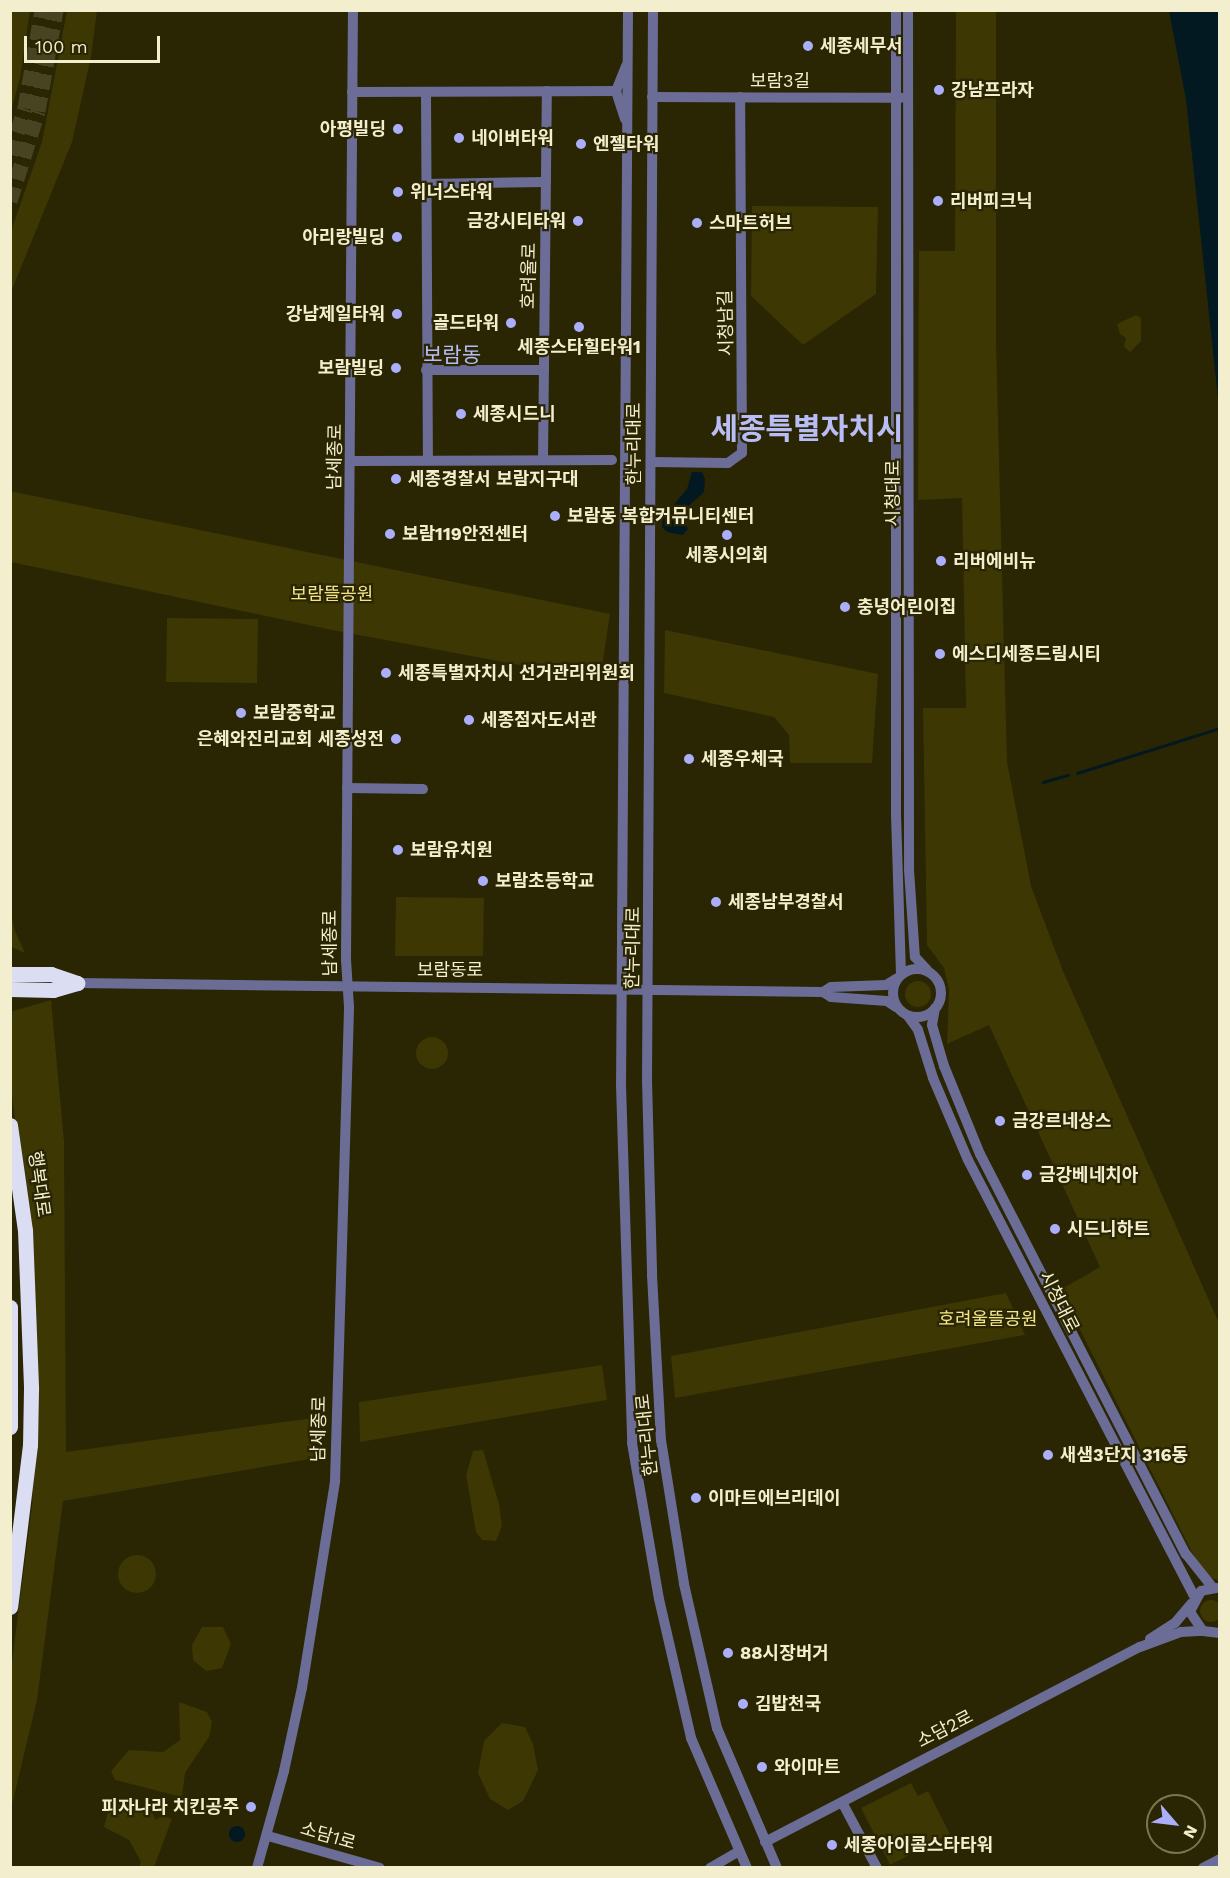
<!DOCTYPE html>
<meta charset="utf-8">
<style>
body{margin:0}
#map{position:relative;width:1230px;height:1878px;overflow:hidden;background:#2a2502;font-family:"Work Sans","Noto Sans KR",sans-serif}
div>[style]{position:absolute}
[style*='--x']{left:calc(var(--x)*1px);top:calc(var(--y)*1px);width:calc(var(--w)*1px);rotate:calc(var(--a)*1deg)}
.green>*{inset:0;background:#3d3703}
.round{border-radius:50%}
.water>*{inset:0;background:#021921}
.stream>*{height:3px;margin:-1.5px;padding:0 1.5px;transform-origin:1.5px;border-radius:1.5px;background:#021921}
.highway-tunnel>*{height:15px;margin-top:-7.5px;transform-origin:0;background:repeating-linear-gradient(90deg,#484321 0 15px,transparent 0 23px)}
.minor>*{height:10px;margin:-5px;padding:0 5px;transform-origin:5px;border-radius:5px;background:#6b6d97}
.minor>.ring{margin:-5px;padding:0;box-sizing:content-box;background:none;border:10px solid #6b6d97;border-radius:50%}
.highway>*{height:15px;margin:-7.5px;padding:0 7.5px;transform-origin:7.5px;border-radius:7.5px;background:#dbddf2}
.dots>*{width:16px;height:16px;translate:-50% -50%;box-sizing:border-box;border:3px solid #2a2502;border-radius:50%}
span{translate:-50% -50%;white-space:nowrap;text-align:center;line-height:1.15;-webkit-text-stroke:4.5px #2a2502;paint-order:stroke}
.poi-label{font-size:18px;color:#f3efce;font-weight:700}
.left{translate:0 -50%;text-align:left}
.right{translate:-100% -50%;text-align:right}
.street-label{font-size:18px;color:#f3efce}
.park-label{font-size:18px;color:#f3e68a}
.quarter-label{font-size:21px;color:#b9bdf6}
.town-label{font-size:30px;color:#b9bdf6;font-weight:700}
.frame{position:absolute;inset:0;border:12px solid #f3efce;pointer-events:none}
.north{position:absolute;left:1146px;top:1794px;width:60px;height:60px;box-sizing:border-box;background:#2a2502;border:2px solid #7a7654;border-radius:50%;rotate:118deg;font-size:16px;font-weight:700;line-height:24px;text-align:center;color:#f3efce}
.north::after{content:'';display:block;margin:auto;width:21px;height:27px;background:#abaffb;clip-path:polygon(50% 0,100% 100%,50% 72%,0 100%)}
.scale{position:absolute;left:24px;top:36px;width:136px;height:27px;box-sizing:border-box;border:3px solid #f3efce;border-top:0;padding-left:8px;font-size:18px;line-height:21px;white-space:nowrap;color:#f3efce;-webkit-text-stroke:4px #2a2502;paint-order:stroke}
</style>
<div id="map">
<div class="green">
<div style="clip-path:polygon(11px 10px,30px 11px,20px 78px,11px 111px)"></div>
<div style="clip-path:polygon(67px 11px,97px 11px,91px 57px,72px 142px,11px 292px,11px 231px,42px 142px)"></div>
<div style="clip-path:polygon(956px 11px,996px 11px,996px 343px,1007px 762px,1031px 886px,1063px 971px,1219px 1323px,1219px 1580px,1210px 1578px,1198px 1564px,1060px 1290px,1100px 1267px,989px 1025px,947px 1044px,949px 990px,944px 968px,927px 945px,923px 708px,966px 708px,962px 498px,918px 500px,919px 251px,955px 251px)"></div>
<div style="clip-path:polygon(752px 206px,878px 207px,876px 294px,803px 345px,751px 296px)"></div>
<div style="clip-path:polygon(1136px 315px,1141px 318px,1141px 341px,1130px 352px,1124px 347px,1126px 338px,1120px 334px,1117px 324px)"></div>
<div style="clip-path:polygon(10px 491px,610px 614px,600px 680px,332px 630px,11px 562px)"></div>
<div style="clip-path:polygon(167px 618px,258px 619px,257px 683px,166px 682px)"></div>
<div style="clip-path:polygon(665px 630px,878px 674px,872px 763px,790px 763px,789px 735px,774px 717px,664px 693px)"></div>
<div style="clip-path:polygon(396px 897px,484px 898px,483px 956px,395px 956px)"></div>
<div style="clip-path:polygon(11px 914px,15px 931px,25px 953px,11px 947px)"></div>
<div class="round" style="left:905px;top:981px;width:26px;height:26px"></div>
<div style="clip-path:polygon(51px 1000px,64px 1141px,66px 1452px,313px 1418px,316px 1458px,63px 1501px,37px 1700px,11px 1809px,11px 1669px,32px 1506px,38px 1392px,34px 1271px,11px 1088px,10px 1012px)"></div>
<div class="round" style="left:416px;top:1037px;width:32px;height:32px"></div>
<div style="clip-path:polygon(1006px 1293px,1025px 1335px,675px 1398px,671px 1356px)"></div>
<div style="clip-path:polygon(602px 1365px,607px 1400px,360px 1442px,359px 1402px)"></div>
<div style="clip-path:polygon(483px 1450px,499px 1504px,502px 1526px,496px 1541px,482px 1540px,476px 1532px,466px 1475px,473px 1451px)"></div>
<div class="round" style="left:118px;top:1555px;width:38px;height:38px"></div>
<div class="round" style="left:1200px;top:1600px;width:22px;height:22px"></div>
<div style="clip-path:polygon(202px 1627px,223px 1627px,231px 1644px,222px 1668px,206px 1671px,193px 1660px,192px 1645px)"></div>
<div style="clip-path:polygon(179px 1702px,207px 1712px,212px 1722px,209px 1737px,185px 1773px,182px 1797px,115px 1780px,111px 1771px,129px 1750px,163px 1752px,180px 1740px)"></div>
<div style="clip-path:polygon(502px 1723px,525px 1727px,533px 1744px,538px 1770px,523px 1801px,508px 1810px,490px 1799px,478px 1773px,484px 1741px)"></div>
<div style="clip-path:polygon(911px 1783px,918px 1796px,928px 1791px,950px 1834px,890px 1865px,861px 1808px)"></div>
<div style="clip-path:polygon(119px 1805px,152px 1812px,156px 1820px,162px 1815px,172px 1819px,154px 1867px,139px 1867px,141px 1862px,129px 1840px,104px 1827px,108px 1812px)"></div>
</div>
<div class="water">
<div style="clip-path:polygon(1169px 11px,1219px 11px,1219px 407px,1186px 99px)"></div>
<div style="clip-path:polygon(692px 472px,702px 472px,705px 479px,704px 492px,682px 512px,681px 519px,688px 529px,683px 535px,667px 532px,662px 527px,663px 518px,687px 489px)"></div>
<div class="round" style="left:229px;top:1826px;width:16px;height:16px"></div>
</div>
<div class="stream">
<div style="--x:1077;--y:773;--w:150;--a:-17.5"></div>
<div style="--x:1043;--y:782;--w:26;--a:-16"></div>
</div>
<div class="highway-tunnel">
<div style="--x:10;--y:154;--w:48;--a:-71.9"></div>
<div style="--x:25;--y:108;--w:99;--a:-80.2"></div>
<div style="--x:10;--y:201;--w:94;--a:-72.7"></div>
<div style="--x:38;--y:111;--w:103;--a:-79.9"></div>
</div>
<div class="minor">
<div style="--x:628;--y:10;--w:1075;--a:90.37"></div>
<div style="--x:621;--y:1085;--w:358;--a:88.2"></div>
<div style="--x:632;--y:1443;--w:158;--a:80.2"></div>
<div style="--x:659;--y:1599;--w:143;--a:77"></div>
<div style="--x:691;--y:1738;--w:142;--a:66.7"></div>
<div style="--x:653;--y:10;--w:1070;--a:90.32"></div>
<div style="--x:647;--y:1080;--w:195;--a:88.5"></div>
<div style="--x:652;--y:1275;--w:165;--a:86.9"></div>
<div style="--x:661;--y:1440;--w:146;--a:80.9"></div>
<div style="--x:684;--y:1584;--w:148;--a:77.1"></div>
<div style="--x:717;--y:1728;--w:152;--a:66.8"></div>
<div style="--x:896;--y:10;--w:805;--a:90"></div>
<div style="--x:896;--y:815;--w:159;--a:88.2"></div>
<div style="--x:908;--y:10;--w:860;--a:89.93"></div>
<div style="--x:909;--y:870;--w:87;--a:86.1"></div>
<div style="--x:915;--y:957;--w:18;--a:47"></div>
<div style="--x:352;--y:92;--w:264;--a:-0.2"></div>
<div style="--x:426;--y:92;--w:368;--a:89.7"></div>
<div style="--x:652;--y:97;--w:249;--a:0.2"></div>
<div style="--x:625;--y:119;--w:29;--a:-108"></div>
<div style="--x:616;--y:91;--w:27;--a:-68"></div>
<div style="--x:427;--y:184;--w:119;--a:-1"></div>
<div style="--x:426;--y:370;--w:118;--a:0"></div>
<div style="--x:543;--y:460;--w:369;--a:-89.4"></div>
<div style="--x:352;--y:461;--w:260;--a:-0.2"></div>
<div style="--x:651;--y:462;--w:77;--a:0.7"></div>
<div style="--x:728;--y:463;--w:17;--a:-36"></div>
<div style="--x:742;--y:453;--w:356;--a:-90.3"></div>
<div style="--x:347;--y:788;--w:76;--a:0.8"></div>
<div class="ring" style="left:893px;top:969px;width:38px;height:38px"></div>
<div style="--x:77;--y:983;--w:746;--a:0.69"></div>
<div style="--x:823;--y:992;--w:9;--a:-32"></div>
<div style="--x:831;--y:987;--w:55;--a:-2.1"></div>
<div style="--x:886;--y:985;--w:12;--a:-31"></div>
<div style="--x:823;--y:992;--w:9;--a:32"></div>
<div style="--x:831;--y:997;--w:56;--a:4.1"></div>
<div style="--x:887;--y:1001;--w:11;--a:34"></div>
<div style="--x:935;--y:1008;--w:17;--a:100"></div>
<div style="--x:932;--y:1025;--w:43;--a:73.7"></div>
<div style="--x:944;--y:1066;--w:95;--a:67.8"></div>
<div style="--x:980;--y:1154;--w:450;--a:62.8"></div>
<div style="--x:1186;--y:1554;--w:43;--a:51.5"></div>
<div style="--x:908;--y:1016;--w:17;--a:54"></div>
<div style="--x:918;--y:1030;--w:50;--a:72.6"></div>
<div style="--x:933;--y:1078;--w:89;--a:66.9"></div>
<div style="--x:968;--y:1160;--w:492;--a:62.6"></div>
<div style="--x:1216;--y:1588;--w:15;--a:169"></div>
<div style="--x:1201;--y:1591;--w:24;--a:118"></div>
<div style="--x:1190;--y:1612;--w:23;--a:56"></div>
<div style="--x:1203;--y:1631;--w:17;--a:7"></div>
<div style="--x:1150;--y:1639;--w:30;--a:-33"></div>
<div style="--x:1175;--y:1623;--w:25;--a:-50"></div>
<div style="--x:843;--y:1804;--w:72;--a:62"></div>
<div style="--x:268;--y:1836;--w:116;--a:15.9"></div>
<div style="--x:765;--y:1842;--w:423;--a:-27.5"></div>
<div style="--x:1140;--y:1647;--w:44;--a:-20.1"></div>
<div style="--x:1181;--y:1632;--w:22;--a:-3"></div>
<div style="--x:257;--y:1868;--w:101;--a:-74.4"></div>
<div style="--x:284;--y:1771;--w:85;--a:-77.8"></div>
<div style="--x:302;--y:1688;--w:210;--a:-80.9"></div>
<div style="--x:335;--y:1481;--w:474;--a:-88.3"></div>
<div style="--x:349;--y:1007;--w:48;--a:-93.6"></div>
<div style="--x:346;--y:959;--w:949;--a:-89.58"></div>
<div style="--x:710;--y:1868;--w:32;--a:-30"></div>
<div style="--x:1203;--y:1868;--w:19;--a:-28"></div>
</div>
<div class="highway">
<div style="--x:10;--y:974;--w:41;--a:0"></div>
<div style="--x:51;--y:974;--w:28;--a:19"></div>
<div style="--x:10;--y:989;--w:43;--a:1.3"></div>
<div style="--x:53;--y:990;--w:25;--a:-16"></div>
<div style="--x:10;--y:1125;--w:106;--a:81.9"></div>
<div style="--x:25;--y:1230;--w:159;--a:87.8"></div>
<div style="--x:31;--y:1389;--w:56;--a:91"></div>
<div style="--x:30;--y:1445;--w:163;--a:97"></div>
<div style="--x:10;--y:1307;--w:120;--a:90"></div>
</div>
<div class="dots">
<div style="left:808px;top:46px;background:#abaffb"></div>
<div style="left:939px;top:90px;background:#abaffb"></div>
<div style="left:398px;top:129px;background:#abaffb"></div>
<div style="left:459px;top:138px;background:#abaffb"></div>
<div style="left:581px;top:144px;background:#abaffb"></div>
<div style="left:398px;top:192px;background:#abaffb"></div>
<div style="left:938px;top:201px;background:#abaffb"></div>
<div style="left:578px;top:221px;background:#abaffb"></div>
<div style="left:697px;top:223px;background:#abaffb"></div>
<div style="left:397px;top:237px;background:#abaffb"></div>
<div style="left:397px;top:314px;background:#abaffb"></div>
<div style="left:511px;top:323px;background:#abaffb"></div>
<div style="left:579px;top:327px;background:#abaffb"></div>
<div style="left:396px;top:368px;background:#abaffb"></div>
<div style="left:461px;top:414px;background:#abaffb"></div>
<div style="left:396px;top:479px;background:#abaffb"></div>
<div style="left:555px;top:516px;background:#abaffb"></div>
<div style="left:390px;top:534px;background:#abaffb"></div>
<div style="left:727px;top:535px;background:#abaffb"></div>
<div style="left:941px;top:561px;background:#abaffb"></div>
<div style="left:845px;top:607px;background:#abaffb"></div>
<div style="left:940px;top:654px;background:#abaffb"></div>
<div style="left:386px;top:673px;background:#abaffb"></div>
<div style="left:241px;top:713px;background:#abaffb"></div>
<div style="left:469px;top:720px;background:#abaffb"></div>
<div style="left:396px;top:739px;background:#abaffb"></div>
<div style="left:689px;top:759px;background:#abaffb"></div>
<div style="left:398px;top:850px;background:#abaffb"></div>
<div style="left:483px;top:881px;background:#abaffb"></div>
<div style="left:716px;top:902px;background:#abaffb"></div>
<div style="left:1000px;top:1121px;background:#abaffb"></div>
<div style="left:1027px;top:1175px;background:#abaffb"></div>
<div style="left:1055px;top:1229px;background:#abaffb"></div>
<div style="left:1048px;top:1455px;background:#abaffb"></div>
<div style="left:696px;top:1498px;background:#abaffb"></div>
<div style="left:728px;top:1653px;background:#abaffb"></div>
<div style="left:743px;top:1704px;background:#abaffb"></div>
<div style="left:762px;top:1767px;background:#abaffb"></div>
<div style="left:251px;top:1807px;background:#abaffb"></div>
<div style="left:832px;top:1845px;background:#abaffb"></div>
</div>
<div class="poi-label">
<span class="left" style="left:820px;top:46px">세종세무서</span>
<span class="left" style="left:951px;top:90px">강남프라자</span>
<span class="right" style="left:386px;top:129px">아평빌딩</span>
<span class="left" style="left:471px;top:138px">네이버타워</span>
<span class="left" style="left:593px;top:144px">엔젤타워</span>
<span class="left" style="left:410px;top:192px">위너스타워</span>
<span class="left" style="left:950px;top:201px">리버피크닉</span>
<span class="right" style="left:566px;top:221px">금강시티타워</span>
<span class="left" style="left:709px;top:223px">스마트허브</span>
<span class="right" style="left:385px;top:237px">아리랑빌딩</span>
<span class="right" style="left:385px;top:314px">강남제일타워</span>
<span class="right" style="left:499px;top:323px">골드타워</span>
<span style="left:579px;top:347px">세종스타힐타워1</span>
<span class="right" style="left:384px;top:368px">보람빌딩</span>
<span class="left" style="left:473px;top:414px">세종시드니</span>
<span class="left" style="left:408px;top:479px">세종경찰서 보람지구대</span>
<span class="left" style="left:567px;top:516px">보람동 복합커뮤니티센터</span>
<span class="left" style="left:402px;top:534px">보람119안전센터</span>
<span style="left:727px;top:555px">세종시의회</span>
<span class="left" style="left:953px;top:561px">리버에비뉴</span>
<span class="left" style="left:857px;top:607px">충녕어린이집</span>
<span class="left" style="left:952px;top:654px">에스디세종드림시티</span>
<span class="left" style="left:398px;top:673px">세종특별자치시 선거관리위원회</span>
<span class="left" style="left:253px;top:713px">보람중학교</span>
<span class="left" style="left:481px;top:720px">세종점자도서관</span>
<span class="right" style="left:384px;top:739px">은혜와진리교회 세종성전</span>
<span class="left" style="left:701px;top:759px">세종우체국</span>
<span class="left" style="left:410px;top:850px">보람유치원</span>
<span class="left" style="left:495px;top:881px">보람초등학교</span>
<span class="left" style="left:728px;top:902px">세종남부경찰서</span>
<span class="left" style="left:1012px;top:1121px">금강르네상스</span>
<span class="left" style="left:1039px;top:1175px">금강베네치아</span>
<span class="left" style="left:1067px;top:1229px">시드니하트</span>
<span class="left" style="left:1060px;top:1455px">새샘3단지 316동</span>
<span class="left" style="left:708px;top:1498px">이마트에브리데이</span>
<span class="left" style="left:740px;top:1653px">88시장버거</span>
<span class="left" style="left:755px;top:1704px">김밥천국</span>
<span class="left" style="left:774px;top:1767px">와이마트</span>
<span class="right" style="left:239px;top:1807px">피자나라 치킨공주</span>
<span class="left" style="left:844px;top:1845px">세종아이콤스타타워</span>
</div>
<div class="street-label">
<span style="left:780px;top:81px">보람3길</span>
<span style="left:529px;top:276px;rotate:-89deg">호려울로</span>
<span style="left:726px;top:323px;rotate:-91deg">시청남길</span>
<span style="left:634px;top:444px;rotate:-90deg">한누리대로</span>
<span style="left:335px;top:457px;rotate:-89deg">남세종로</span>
<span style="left:893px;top:493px;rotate:-90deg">시청대로</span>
<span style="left:330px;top:943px;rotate:-90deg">남세종로</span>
<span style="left:633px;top:948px;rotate:-89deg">한누리대로</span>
<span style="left:450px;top:970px">보람동로</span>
<span style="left:39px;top:1184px;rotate:82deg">행복대로</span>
<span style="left:1059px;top:1302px;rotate:63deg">시청대로</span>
<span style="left:319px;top:1429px;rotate:-89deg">남세종로</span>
<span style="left:647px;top:1435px;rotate:-96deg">한누리대로</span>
<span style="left:945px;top:1729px;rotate:-27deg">소담2로</span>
<span style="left:328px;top:1836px;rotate:16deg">소담1로</span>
</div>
<div class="park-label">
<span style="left:332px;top:594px">보람뜰공원</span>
<span style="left:988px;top:1319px">호려울뜰공원</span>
</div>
<div class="quarter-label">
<span style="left:452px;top:355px">보람동</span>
</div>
<div class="town-label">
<span style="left:807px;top:429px">세종특별자치시</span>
</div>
<div class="frame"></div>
<div class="north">N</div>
<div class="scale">100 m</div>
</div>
